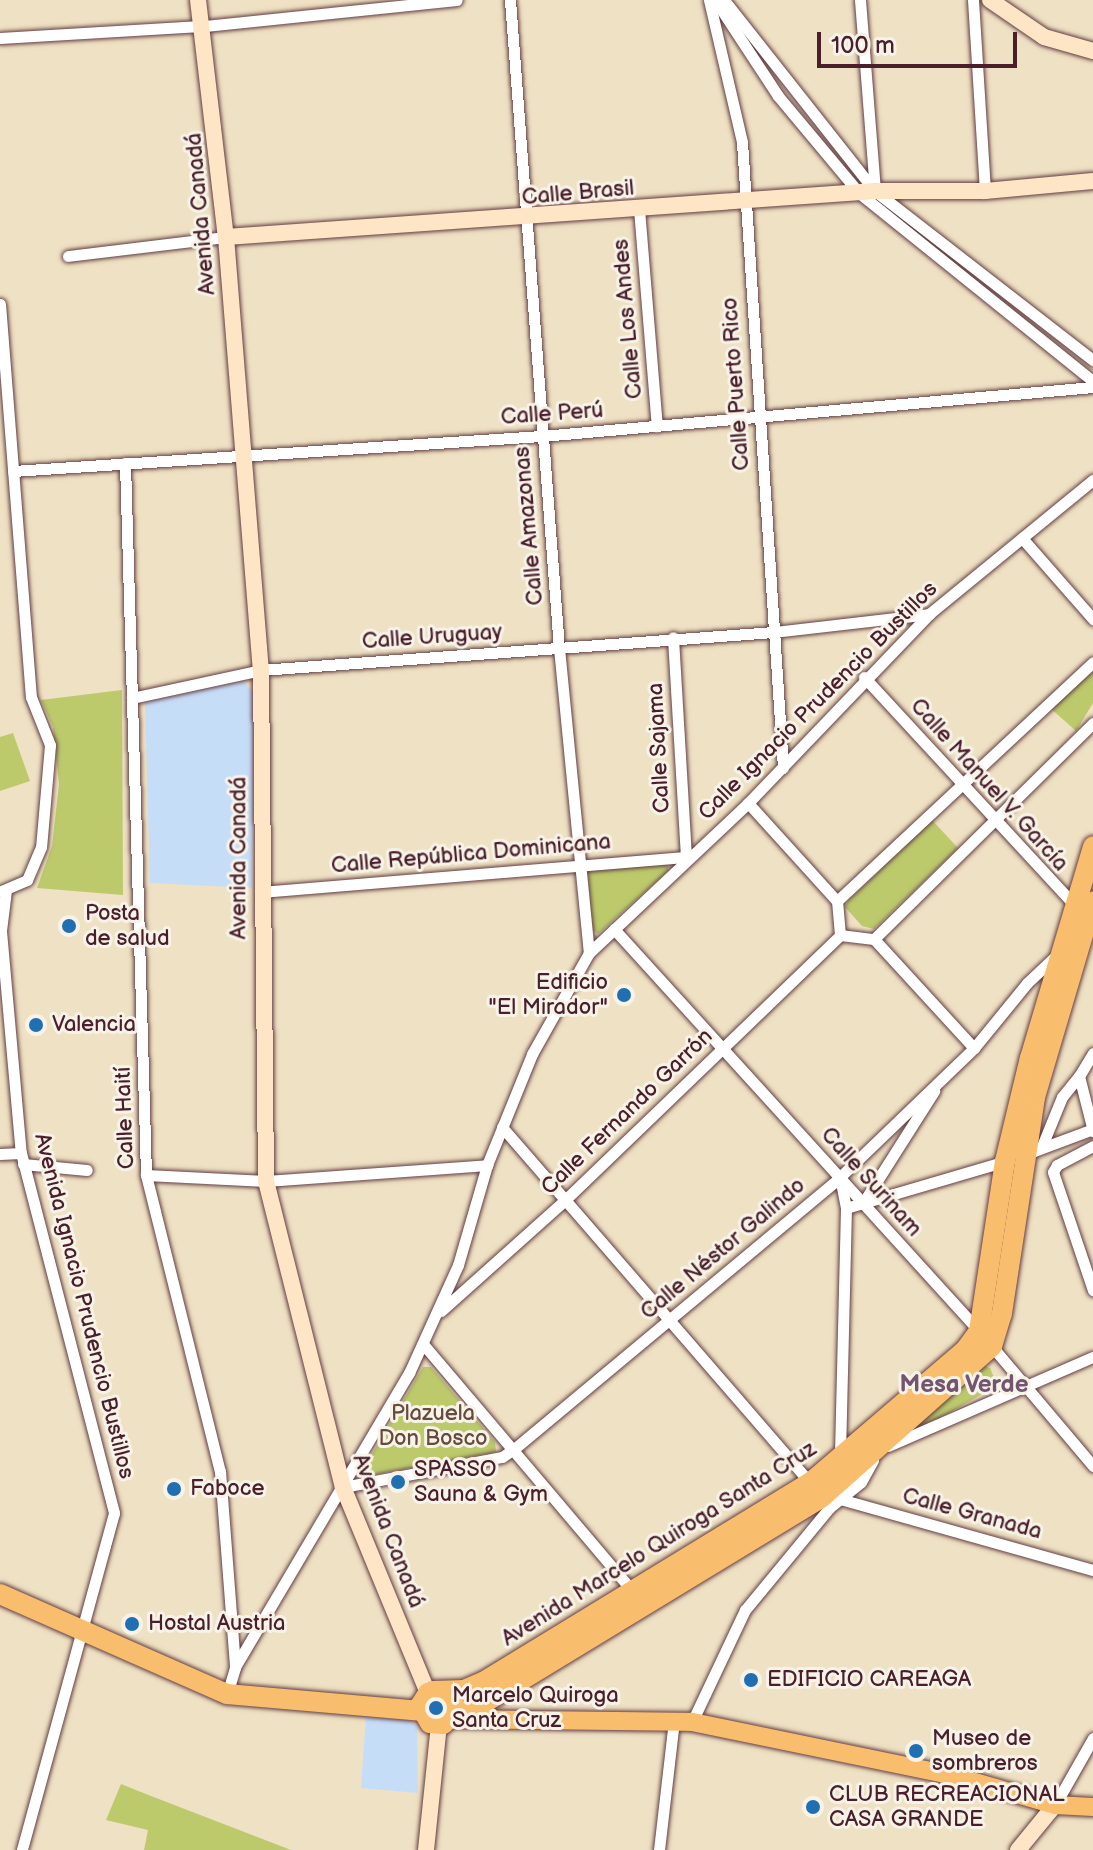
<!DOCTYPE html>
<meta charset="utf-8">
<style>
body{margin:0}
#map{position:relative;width:1093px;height:1850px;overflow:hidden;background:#efe1c3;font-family:"Balsamiq Sans",sans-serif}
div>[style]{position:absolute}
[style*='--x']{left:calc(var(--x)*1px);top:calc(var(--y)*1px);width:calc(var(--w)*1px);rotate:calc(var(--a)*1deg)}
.built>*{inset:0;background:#c6ddf8}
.green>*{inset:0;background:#bcca6c}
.roads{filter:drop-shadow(0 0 2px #633c42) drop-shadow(0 0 2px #633c42)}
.street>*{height:11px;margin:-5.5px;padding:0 5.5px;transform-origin:5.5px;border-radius:5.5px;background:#fff}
.secondary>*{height:16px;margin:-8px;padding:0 8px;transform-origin:8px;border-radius:8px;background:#fde5c5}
.primary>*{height:18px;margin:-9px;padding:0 9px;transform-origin:9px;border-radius:9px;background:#f9be6d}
.highway>*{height:20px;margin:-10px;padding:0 10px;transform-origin:10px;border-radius:10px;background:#f9be6d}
.dots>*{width:22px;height:22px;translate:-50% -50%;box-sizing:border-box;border:4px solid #f7f3e8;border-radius:50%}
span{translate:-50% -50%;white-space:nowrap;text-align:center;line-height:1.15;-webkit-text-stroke:6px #f7f3e8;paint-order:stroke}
.street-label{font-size:22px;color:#4a1f2b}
.poi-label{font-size:22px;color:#4a1f2b}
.left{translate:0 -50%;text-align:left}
.right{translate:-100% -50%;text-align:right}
.park-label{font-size:22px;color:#664a3b}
.neighbourhood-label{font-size:24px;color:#745570;font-weight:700}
.scale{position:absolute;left:817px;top:32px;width:200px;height:36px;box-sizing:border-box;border:4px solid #4a1f2b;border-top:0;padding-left:10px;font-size:24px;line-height:28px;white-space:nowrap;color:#4a1f2b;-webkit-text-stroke:6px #f7f3e8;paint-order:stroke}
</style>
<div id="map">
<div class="built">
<div style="clip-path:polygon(242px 680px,254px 693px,252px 888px,150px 883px,145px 702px)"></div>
<div style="clip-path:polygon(366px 1718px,407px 1719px,417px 1726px,418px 1793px,361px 1788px)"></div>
</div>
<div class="green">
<div style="clip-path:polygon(1093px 663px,1093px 703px,1076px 731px,1048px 706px)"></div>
<div style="clip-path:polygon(122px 690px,123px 895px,37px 888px,52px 846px,59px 784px,53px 727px,41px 700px)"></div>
<div style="clip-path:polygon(13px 733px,30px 781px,0 791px,0 737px)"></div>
<div style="clip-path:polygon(932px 820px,958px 848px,874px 929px,862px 926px,845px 907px,848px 901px)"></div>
<div style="clip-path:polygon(667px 864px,669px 870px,598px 934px,591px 929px,588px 869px)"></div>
<div style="clip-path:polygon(981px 1365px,990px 1368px,995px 1380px,986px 1392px,908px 1436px,906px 1430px)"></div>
<div style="clip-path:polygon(423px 1367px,431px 1367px,495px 1442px,496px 1452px,366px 1476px,362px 1471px)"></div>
<div style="clip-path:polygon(121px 1784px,151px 1796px,291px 1850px,144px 1850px,148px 1830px,106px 1820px)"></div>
</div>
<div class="roads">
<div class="street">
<div style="--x:510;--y:0;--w:650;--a:85.68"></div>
<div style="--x:559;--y:648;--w:306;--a:84.4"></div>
<div style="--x:709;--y:0;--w:146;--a:76.9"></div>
<div style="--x:742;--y:142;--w:627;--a:86.25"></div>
<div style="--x:715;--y:0;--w:115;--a:56.7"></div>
<div style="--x:778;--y:96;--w:126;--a:50.1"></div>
<div style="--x:859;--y:193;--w:300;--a:38.8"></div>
<div style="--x:724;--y:0;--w:243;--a:51.7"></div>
<div style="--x:875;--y:191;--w:276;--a:37.8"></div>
<div style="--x:860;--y:0;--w:192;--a:85.5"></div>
<div style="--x:973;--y:0;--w:191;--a:86.4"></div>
<div style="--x:0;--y:38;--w:205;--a:-3.4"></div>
<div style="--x:205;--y:26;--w:253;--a:-5.9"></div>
<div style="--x:639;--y:209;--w:218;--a:85.3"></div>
<div style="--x:68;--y:256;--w:159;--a:-6.9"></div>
<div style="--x:0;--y:304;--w:394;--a:85.5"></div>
<div style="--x:31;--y:697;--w:52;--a:68.4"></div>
<div style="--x:50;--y:745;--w:102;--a:95"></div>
<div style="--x:41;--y:847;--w:36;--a:113"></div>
<div style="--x:27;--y:880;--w:28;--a:157"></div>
<div style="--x:125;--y:463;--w:712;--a:88.31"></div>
<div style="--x:146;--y:1175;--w:305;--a:76"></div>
<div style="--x:220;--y:1471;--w:197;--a:85.6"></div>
<div style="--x:13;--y:471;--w:530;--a:-3.79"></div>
<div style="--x:542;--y:436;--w:553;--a:-5.08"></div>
<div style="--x:1022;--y:538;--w:108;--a:48.8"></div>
<div style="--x:864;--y:677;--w:314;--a:47.3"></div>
<div style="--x:132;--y:698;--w:132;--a:-12.2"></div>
<div style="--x:261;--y:670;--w:514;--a:-4.24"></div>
<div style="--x:774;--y:632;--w:156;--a:-6.6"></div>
<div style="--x:748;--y:803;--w:132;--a:47.8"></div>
<div style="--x:6;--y:890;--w:41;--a:97"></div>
<div style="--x:1;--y:931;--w:223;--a:84.9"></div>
<div style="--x:21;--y:1153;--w:372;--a:75.5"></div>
<div style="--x:114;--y:1513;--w:349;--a:105.3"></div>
<div style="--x:260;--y:892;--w:427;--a:-4.7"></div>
<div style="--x:686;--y:857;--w:220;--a:-93.4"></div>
<div style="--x:614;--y:929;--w:543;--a:47.76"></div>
<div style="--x:840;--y:935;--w:34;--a:-95"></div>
<div style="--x:837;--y:901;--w:350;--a:-43"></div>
<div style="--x:874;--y:939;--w:148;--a:47.5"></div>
<div style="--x:1093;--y:1053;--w:27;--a:121"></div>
<div style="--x:1079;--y:1076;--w:57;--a:75.7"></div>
<div style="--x:502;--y:1127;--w:475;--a:49.1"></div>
<div style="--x:1042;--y:1146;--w:53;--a:-67.8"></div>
<div style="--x:1062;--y:1097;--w:27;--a:-51"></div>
<div style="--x:1093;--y:1146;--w:41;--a:152.2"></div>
<div style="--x:1057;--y:1165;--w:8;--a:120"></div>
<div style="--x:1053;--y:1172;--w:125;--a:71.3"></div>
<div style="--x:0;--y:1154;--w:21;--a:-3"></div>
<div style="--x:1026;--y:1154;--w:72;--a:-20.5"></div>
<div style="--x:23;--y:1164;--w:64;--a:5.4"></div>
<div style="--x:146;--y:1175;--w:120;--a:2.9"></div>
<div style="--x:266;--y:1181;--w:222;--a:-4.1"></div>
<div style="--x:840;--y:1177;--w:32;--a:79"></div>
<div style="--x:846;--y:1208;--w:247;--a:91.4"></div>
<div style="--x:863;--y:1203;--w:133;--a:-57.6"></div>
<div style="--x:846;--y:1208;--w:167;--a:-16.4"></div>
<div style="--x:441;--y:1311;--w:166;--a:-41.8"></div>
<div style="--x:565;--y:1200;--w:382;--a:-43.9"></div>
<div style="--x:840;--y:935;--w:34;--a:7"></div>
<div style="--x:874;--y:939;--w:308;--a:-44.6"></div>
<div style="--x:423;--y:1344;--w:328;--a:49.7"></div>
<div style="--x:990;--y:1344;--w:160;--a:49.8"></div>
<div style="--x:888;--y:1446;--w:223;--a:-23.5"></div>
<div style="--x:343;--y:1487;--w:162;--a:-10.7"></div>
<div style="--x:502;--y:1457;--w:14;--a:-34"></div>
<div style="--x:514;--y:1449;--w:425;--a:-39.8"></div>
<div style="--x:840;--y:1177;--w:186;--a:-43.9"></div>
<div style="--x:974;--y:1048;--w:84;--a:-50.8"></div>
<div style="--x:1027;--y:983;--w:44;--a:-43.2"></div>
<div style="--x:840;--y:1499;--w:263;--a:15.7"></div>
<div style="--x:227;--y:1694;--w:28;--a:-73"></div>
<div style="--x:235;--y:1667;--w:342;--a:-59.4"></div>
<div style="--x:409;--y:1373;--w:119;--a:-65.6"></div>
<div style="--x:458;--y:1265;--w:104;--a:-73.8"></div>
<div style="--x:487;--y:1165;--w:120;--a:-67.9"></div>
<div style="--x:532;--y:1054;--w:116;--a:-60.6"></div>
<div style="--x:589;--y:953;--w:219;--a:-43.3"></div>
<div style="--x:748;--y:803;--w:262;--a:-46.2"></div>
<div style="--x:929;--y:614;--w:212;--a:-39.3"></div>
<div style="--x:692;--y:1722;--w:124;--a:-64.7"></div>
<div style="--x:745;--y:1610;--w:132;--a:-50.5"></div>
<div style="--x:829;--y:1508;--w:41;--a:-39.1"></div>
<div style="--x:861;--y:1482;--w:25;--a:-61"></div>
<div style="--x:1055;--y:1805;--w:77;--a:-60.4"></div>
<div style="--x:659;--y:1850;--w:131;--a:-83.4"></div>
</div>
<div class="secondary">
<div style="--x:198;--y:0;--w:239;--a:83.3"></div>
<div style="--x:226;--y:237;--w:434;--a:85.4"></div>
<div style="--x:261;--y:670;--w:511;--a:89.44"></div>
<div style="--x:266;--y:1181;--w:316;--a:75.9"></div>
<div style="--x:343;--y:1487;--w:223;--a:67.6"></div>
<div style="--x:990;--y:0;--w:65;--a:34.4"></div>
<div style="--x:1044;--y:37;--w:51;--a:15.9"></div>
<div style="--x:226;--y:237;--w:651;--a:-4.05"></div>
<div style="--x:875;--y:191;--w:110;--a:0"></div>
<div style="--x:985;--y:191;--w:108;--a:-5.3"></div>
<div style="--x:426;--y:1850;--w:127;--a:-84.1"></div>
<div style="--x:1018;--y:1850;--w:58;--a:-50.6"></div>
</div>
<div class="primary">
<div style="--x:455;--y:1719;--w:237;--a:0.7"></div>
<div style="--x:692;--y:1722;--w:263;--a:11.6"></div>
<div style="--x:950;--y:1775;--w:109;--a:15.9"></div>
<div style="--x:1055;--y:1805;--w:38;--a:3"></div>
</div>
<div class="highway">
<div style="--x:0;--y:1594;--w:248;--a:23.8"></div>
<div style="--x:227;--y:1694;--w:194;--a:5"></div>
<div style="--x:443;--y:1691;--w:14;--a:45"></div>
<div style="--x:453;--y:1701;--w:15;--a:94"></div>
<div style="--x:452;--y:1716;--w:12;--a:138"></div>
<div style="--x:443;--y:1724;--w:13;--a:-176"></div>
<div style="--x:430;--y:1723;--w:20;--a:-120"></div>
<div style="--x:420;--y:1706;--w:15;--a:-58"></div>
<div style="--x:428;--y:1693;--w:5;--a:-22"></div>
<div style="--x:433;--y:1691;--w:31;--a:-2"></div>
<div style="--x:464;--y:1690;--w:21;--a:-23"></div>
<div style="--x:483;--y:1682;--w:384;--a:-31.4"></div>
<div style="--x:811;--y:1482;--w:204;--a:-40.6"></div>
<div style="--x:966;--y:1349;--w:22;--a:-54"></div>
<div style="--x:979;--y:1331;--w:172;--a:-81.3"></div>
<div style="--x:1005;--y:1161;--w:106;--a:-76.4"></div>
<div style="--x:1030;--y:1058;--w:221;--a:-73.4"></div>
<div style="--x:452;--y:1716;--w:35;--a:-22"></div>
<div style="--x:484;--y:1703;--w:394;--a:-31.3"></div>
<div style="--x:821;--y:1498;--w:229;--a:-41.6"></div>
<div style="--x:992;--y:1346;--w:34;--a:-73"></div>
<div style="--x:1002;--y:1313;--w:219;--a:-81.3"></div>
<div style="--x:1035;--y:1097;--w:204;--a:-73.5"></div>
</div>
</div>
<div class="dots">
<div style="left:69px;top:926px;background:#1f6fb2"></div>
<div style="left:624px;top:995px;background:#1f6fb2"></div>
<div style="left:36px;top:1025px;background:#1f6fb2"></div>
<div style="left:398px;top:1482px;background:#1f6fb2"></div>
<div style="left:174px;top:1489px;background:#1f6fb2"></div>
<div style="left:132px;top:1624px;background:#1f6fb2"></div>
<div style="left:751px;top:1680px;background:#1f6fb2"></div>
<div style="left:436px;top:1708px;background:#1f6fb2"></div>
<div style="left:916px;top:1751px;background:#1f6fb2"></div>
<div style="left:813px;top:1807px;background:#1f6fb2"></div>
</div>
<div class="street-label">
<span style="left:578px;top:193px;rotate:-5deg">Calle Brasil</span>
<span style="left:201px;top:214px;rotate:-95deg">Avenida Canadá</span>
<span style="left:628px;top:319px;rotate:-95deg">Calle Los Andes</span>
<span style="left:736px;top:384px;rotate:-94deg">Calle Puerto Rico</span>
<span style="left:552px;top:414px;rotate:-4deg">Calle Perú</span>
<span style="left:529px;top:526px;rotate:-95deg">Calle Amazonas</span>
<span style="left:432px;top:637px;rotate:-4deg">Calle Uruguay</span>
<span style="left:818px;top:701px;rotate:-45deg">Calle Ignacio Prudencio Bustillos</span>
<span style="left:659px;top:748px;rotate:-93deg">Calle Sajama</span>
<span style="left:989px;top:785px;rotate:48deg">Calle Manuel V. García</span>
<span style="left:471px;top:854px;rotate:-5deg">Calle República Dominicana</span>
<span style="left:239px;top:858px;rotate:-90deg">Avenida Canadá</span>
<span style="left:627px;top:1112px;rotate:-44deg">Calle Fernando Garrón</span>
<span style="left:125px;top:1118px;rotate:-92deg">Calle Haití</span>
<span style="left:871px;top:1182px;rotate:48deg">Calle Surinam</span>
<span style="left:723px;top:1249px;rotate:-40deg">Calle Néstor Galindo</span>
<span style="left:84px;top:1306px;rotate:76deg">Avenida Ignacio Prudencio Bustillos</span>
<span style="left:972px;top:1514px;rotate:15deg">Calle Granada</span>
<span style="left:388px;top:1531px;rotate:69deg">Avenida Canadá</span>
<span style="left:659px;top:1544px;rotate:-32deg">Avenida Marcelo Quiroga Santa Cruz</span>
</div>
<div class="poi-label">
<span class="left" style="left:85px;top:926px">Posta<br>de salud</span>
<span class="right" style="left:608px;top:995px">Edificio<br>"El Mirador"</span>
<span class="left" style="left:52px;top:1025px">Valencia</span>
<span class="left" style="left:414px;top:1482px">SPASSO<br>Sauna &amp; Gym</span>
<span class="left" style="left:190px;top:1489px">Faboce</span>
<span class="left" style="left:148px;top:1624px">Hostal Austria</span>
<span class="left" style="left:767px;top:1680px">EDIFICIO CAREAGA</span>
<span class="left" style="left:452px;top:1708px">Marcelo Quiroga<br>Santa Cruz</span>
<span class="left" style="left:932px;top:1751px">Museo de<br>sombreros</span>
<span class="left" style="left:829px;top:1807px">CLUB RECREACIONAL<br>CASA GRANDE</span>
</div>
<div class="park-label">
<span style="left:433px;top:1426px">Plazuela<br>Don Bosco</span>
</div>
<div class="neighbourhood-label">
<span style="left:964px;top:1385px">Mesa Verde</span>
</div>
<div class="scale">100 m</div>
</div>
